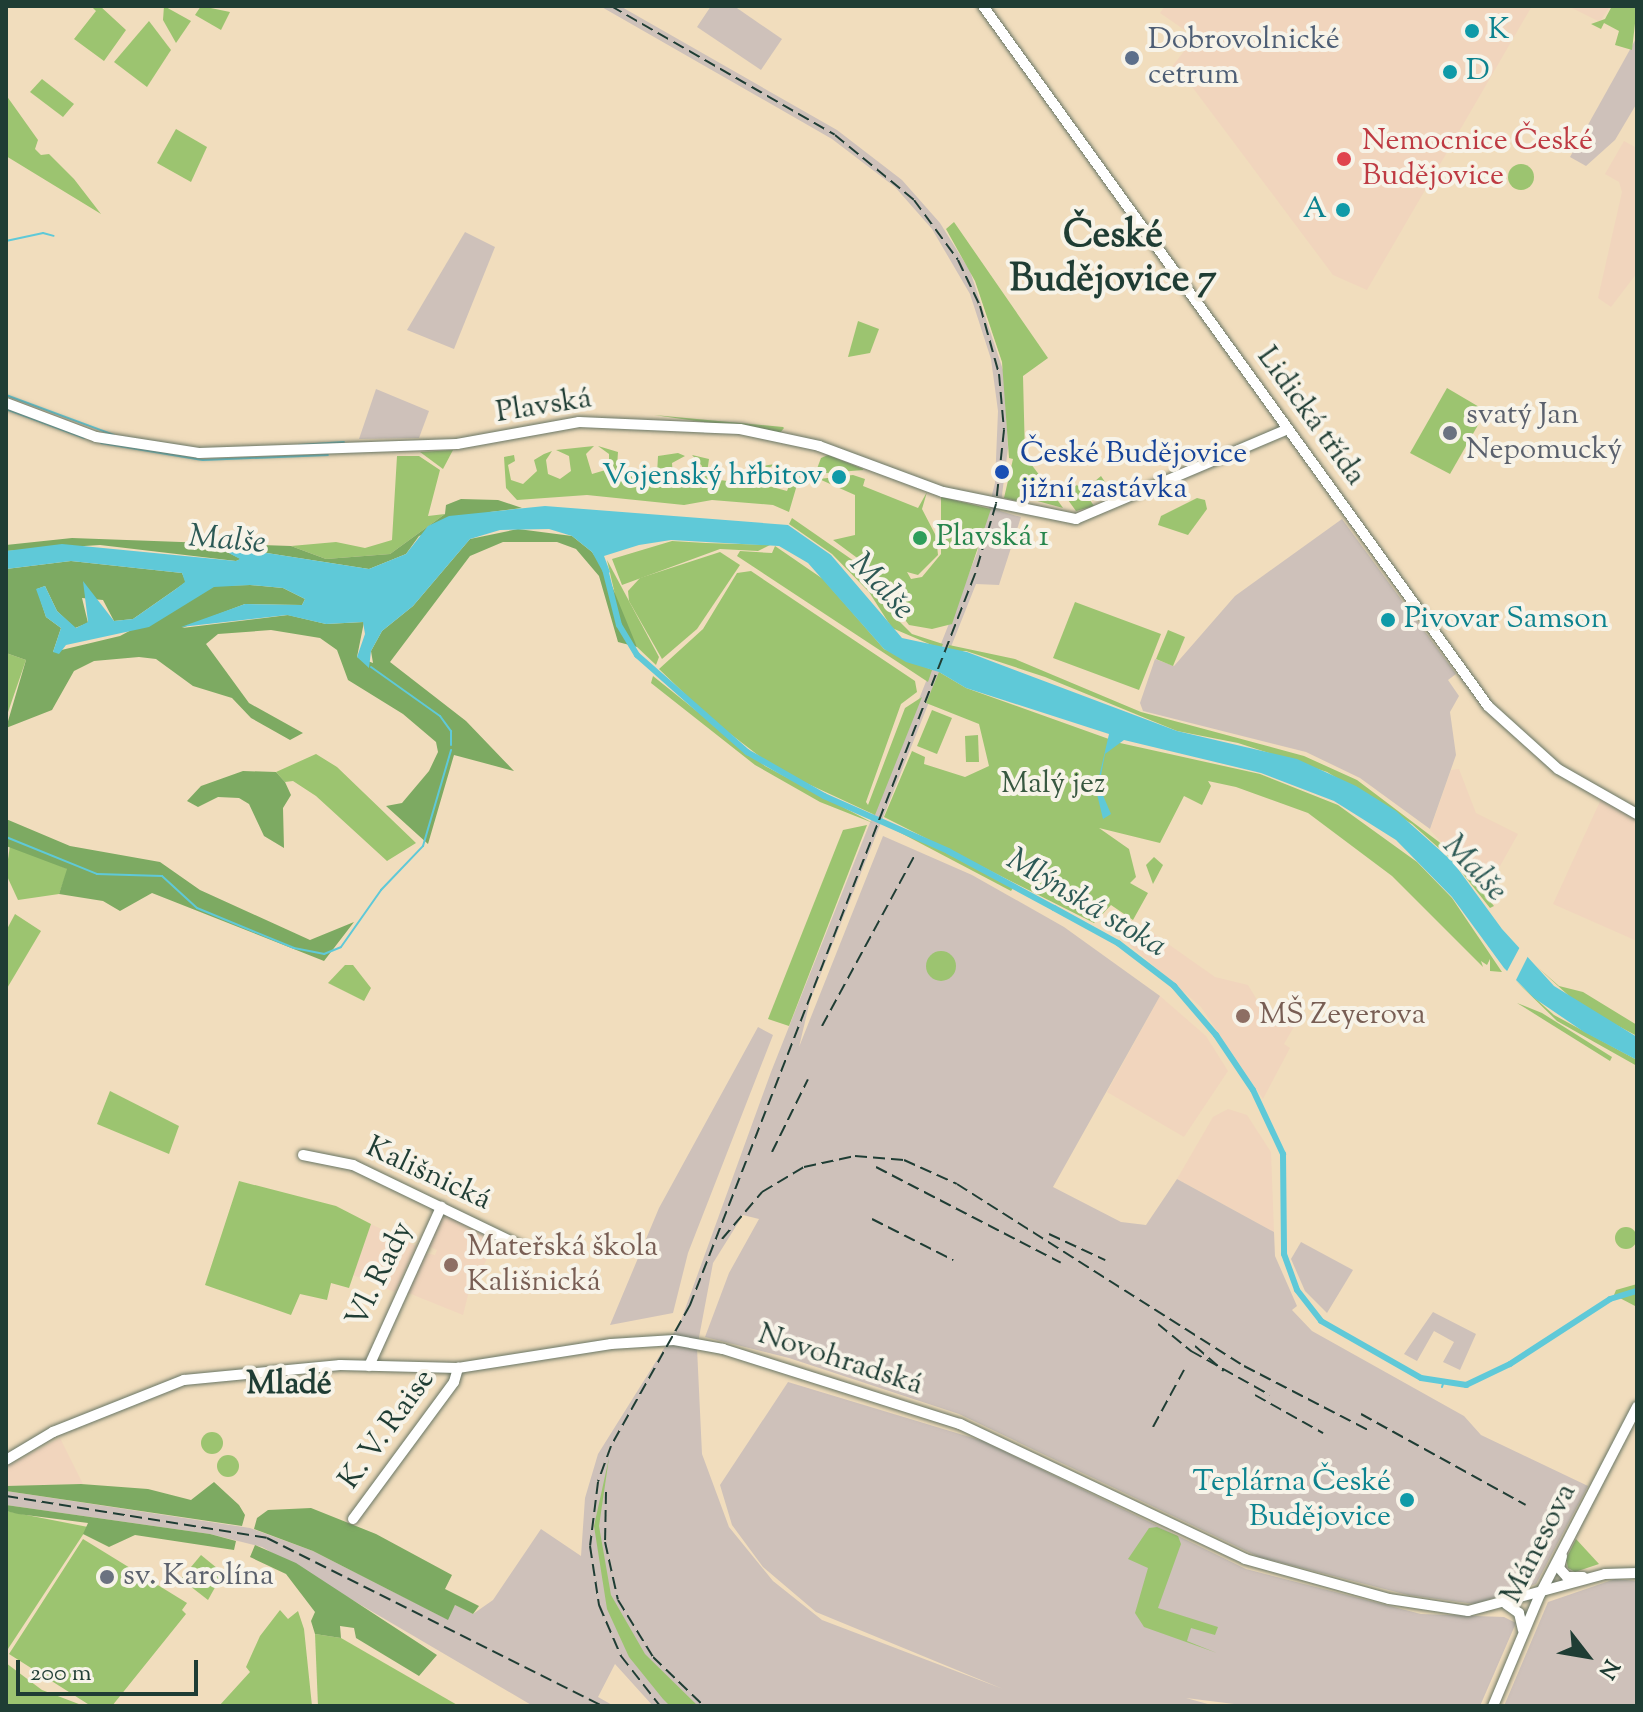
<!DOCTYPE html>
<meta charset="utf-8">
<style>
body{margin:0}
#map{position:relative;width:1643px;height:1712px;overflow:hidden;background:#f1ddbd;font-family:"Sorts Mill Goudy",serif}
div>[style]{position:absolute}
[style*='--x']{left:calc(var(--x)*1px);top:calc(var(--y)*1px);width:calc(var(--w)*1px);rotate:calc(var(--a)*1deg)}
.built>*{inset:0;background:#f1d5bd}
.industrial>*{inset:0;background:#cec1ba}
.green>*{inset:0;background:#9cc470}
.round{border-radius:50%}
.forest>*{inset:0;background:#7daa62}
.water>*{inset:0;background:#5fc9d8}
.pier>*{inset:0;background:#f1ddbd}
.stream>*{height:2px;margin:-1px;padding:0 1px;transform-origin:1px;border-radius:1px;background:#5fc9d8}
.canal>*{height:6px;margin:-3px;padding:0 3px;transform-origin:3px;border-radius:3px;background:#5fc9d8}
.roads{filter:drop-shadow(0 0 2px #687564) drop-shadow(0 0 2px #687564)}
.secondary>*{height:10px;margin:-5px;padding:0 5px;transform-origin:5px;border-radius:5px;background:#fff}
.rail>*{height:2px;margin-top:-1px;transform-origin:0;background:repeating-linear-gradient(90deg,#1f3d34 0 12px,transparent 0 18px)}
.dots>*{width:22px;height:22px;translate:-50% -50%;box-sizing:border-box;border:4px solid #f7f3e8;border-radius:50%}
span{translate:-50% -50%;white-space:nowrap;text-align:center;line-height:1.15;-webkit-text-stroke:8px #f7f3e8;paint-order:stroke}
.culture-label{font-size:30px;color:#0d838f}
.left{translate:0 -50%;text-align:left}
.right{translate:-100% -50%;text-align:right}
.service-label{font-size:30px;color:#4e5e75}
.health-label{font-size:30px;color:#be3a42}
.street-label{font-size:30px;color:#1f3d34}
.worship-label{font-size:30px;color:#5b616d}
.transit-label{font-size:30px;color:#164399}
.leisure-label{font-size:30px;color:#27864d}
.park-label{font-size:30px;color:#385840}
.education-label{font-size:30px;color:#785e54}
.water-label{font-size:32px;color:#2c5955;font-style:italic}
.neighbourhood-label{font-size:32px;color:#1f3d34;font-weight:700}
.district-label{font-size:38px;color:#1f3d34;font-weight:700}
.frame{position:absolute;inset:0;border:8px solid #1f3d34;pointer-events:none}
.north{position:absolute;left:1547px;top:1616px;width:80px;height:80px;-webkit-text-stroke:6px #f7f3e8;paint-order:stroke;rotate:121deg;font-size:22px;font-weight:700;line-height:32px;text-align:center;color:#1f3d34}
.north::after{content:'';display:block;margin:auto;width:28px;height:36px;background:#1f3d34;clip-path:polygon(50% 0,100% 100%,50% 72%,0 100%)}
.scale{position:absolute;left:16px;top:1660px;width:182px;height:36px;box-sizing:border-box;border:4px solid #1f3d34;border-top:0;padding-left:10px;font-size:24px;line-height:28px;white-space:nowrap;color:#1f3d34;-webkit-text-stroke:6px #f7f3e8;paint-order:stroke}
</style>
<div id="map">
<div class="built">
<div style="clip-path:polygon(1165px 6px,1532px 6px,1367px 290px,1333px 275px,1193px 88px,1171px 68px,1195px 37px,1160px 13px)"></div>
<div style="clip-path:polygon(1568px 6px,1610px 6px,1600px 22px)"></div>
<div style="clip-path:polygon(1624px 141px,1637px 148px,1637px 273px,1611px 307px,1598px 298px,1622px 192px,1619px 182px,1605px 174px)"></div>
<div style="clip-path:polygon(1459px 769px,1476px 813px,1518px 834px,1486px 891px,1430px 830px,1451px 770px)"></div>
<div style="clip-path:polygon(1602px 797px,1637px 816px,1637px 941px,1553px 904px)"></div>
<div style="clip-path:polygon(1126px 933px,1147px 945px,1154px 934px,1215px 977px,1248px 985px,1262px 1008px,1295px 1025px,1284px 1044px,1290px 1048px,1263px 1099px,1201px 1007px,1123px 939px)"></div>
<div style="clip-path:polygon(1160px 996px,1206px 1036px,1228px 1071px,1184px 1137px,1107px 1092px)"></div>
<div style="clip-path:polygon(1228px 1109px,1247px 1115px,1271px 1152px,1274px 1232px,1177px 1179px,1213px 1117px)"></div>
<div style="clip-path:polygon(444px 1214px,496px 1240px,479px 1275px,473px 1275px,463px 1315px,406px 1292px,425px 1253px,435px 1255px,437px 1250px,428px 1246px)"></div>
<div style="clip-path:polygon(371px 1224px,416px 1246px,395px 1292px,353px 1275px)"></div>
<div style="clip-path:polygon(60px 1438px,83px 1484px,6px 1486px,6px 1467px)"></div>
</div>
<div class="industrial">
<div style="clip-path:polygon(600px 6px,620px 6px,837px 130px,902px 180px,940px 223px,970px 271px,1004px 373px,1008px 448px,1000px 511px,1021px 517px,999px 585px,976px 584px,810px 1001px,799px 1047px,883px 836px,972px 875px,1064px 927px,1160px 996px,1053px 1187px,1121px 1222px,1146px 1225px,1177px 1179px,1274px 1232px,1275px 1256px,1297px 1306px,1292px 1310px,1312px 1331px,1464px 1416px,1481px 1435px,1588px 1486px,1536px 1584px,1475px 1604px,1408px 1595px,1259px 1557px,959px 1414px,789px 1358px,705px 1337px,729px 1273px,759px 1219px,743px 1215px,713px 1263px,697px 1348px,702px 1454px,729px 1527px,773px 1581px,822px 1620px,1003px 1689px,816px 1612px,763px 1567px,732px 1525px,720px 1485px,788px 1382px,983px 1441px,1246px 1569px,1421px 1614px,1504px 1617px,1516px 1623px,1480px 1706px,1250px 1706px,1186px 1698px,1215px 1706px,653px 1706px,615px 1664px,598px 1697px,614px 1706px,533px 1706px,262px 1547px,210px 1534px,6px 1505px,6px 1491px,250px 1528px,313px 1551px,447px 1619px,455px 1605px,473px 1614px,493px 1600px,541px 1529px,581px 1556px,585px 1498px,598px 1454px,680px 1323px,771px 1072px,977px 553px,995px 483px,998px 411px,991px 359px,970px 294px,932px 229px,895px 187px,832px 139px)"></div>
<div style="clip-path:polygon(711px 6px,734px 6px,782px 39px,761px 70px,697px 27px)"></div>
<div style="clip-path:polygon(1637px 37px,1637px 103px,1615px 140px,1586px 166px,1570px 157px)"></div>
<div style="clip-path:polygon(465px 232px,495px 247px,454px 349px,407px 330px)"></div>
<div style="clip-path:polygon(376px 389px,429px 411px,419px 438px,359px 439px)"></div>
<div style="clip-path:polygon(1342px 519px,1456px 674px,1448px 680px,1459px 696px,1450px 712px,1456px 755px,1430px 829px,1360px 778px,1306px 752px,1143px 711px,1140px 703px,1155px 659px,1174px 666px,1235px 596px)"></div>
<div style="clip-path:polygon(758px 1027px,773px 1035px,688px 1253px,673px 1313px,610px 1325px,659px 1208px)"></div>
<div style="clip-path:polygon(1301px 1242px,1353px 1270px,1327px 1313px,1305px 1291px,1291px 1259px)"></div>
<div style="clip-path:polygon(1433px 1312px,1476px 1334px,1460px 1370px,1443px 1362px,1454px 1342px,1434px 1331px,1417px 1361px,1404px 1354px)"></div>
<div style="clip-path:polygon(1615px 1579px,1637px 1581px,1637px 1706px,1504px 1706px,1548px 1602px)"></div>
</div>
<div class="green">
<div style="clip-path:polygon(91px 6px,100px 6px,126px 30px,104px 61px,74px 39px,96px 11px)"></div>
<div style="clip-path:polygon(164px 6px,191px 21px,176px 43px,163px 20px)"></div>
<div style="clip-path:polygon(201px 6px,230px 12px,221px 30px,195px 15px)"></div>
<div style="clip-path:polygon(1612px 6px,1637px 6px,1632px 50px,1615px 45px,1619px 31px,1604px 23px,1601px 29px,1591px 24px,1605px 19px)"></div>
<div style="clip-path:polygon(149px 21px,171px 50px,147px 87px,114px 62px)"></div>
<div style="clip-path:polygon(42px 79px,74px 104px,63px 117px,30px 92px)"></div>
<div style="clip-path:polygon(6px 95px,38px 140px,35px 149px,41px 155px,49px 154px,74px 179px,101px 214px,6px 156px)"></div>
<div style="clip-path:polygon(176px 129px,207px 147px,191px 182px,157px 163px)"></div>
<div class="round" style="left:1508px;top:164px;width:26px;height:26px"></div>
<div style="clip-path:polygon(954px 222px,1048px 358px,1023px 376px,1025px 456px,1040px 476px,1021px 502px,1004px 498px,1013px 459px,1009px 458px,1002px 362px,975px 281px,946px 229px)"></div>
<div style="clip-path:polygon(858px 321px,879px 329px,870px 353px,848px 357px)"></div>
<div style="clip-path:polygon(1447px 388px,1486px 411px,1450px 474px,1410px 453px)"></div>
<div style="clip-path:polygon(654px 415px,783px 427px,784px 428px,780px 433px)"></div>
<div style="clip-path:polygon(594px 446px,586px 454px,592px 474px,609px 469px,609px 454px,598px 446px,618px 452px,617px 467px,625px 465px,625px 471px,657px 474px,658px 456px,678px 453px,685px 456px,672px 463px,673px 477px,700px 478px,702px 466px,692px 455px,709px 459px,707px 473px,715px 473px,714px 479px,746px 484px,748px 468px,775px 464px,763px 472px,761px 484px,787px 491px,792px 478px,784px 467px,806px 474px,799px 478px,789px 512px,773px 505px,712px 500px,684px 505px,587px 495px,517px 500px,506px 488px,504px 457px,514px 455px,515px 461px,508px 465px,511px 480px,523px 484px,537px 471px,534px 460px,544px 454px,552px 451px,546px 460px,548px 474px,560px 479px,571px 471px,570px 464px,569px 456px,556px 450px)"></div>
<div style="clip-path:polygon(453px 450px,443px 469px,420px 452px)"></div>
<div style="clip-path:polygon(828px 455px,863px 469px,863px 470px,815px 474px,821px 458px)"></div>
<div style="clip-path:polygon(397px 456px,419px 456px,440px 470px,428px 516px,445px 514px,390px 554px,326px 559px,291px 546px,336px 542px,365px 548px,392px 540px)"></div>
<div style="clip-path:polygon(853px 475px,865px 479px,863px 486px,918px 508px,927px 492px,922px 509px,936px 536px,938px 555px,918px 575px,907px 572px,911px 579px,922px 577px,941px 554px,941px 497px,991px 509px,952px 624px,932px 629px,909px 625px,860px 560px,833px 540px,855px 535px,855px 495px,819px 479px)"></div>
<div style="clip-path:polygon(1101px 476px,1105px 482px,1090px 500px,1094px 506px,1076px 511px,1063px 493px,1077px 485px,1083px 491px)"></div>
<div style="clip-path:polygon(1045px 485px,1047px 485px,1063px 508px,1030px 499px)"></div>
<div style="clip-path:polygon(1197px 498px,1205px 500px,1207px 509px,1188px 535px,1158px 525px,1161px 516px)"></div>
<div style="clip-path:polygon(792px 518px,854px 561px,899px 621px,912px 634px,943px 644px,941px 649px,892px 628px,869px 592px,832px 554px,789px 524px)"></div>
<div style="clip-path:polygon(672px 541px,706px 543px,770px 545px,758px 551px,720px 549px,622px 585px,612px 559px)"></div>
<div style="clip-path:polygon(775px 546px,823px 579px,884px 649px,932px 670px,928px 682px,737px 556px,740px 551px,772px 553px)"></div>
<div style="clip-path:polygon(720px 552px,740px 565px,697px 629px,662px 659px,629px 601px,628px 591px,640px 578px)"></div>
<div style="clip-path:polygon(607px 560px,659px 657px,656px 665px,637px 647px,620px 616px)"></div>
<div style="clip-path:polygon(751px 571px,915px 681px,917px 692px,901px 704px,866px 802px,868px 805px,905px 708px,922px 697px,875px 815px,776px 769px,711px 719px,659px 669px,703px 629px,737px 573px)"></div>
<div style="clip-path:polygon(1075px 602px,1161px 634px,1139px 690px,1053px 658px)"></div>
<div style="clip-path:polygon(1168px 630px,1185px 637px,1173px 666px,1156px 659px)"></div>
<div style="clip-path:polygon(949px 645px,1015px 659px,1141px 712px,1304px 756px,1357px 780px,1443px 845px,1494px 906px,1490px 908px,1451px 859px,1412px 824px,1327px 772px,1238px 743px,1177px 731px,1045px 677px,966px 651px,947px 651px)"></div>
<div style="clip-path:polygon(6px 653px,26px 660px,6px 718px)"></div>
<div style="clip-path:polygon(939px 672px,966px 688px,1120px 743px,1260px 774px,1338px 805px,1417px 862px,1452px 898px,1502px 972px,1490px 971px,1490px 959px,1487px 965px,1481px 961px,1483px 967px,1392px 876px,1308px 813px,1236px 787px,1208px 781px,1211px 786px,1202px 805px,1184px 796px,1160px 843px,1099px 828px,1129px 849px,1136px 877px,1130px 883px,1148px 893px,1133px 920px,1111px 905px,1094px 923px,884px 817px,912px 751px,925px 757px,924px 764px,965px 777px,989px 766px,979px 724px,926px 703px)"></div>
<div style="clip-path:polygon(653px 676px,765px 766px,873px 823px,820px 802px,755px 765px,651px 683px)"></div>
<div style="clip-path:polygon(932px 710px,952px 718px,937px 754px,917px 746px)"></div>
<div style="clip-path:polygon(978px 735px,979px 762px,966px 762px,965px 736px)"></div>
<div style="clip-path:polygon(316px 754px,337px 767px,416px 843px,387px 861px,316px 796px,293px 781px,285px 782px,276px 772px)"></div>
<div style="clip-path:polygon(880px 822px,933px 846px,1013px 888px,1011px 891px)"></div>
<div style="clip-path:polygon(867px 825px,789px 1026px,768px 1019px,843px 830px)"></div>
<div style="clip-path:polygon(10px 845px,68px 869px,59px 894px,18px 900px,6px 874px)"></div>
<div style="clip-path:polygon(1154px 857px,1163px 865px,1153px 884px,1146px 865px)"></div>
<div style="clip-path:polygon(15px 914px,41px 931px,6px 990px,6px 931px)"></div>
<div class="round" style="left:926px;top:951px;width:30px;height:30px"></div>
<div style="clip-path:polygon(345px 965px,353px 965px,371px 988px,364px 1001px,328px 983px)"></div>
<div style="clip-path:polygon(1535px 965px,1559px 986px,1583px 992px,1637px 1025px,1637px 1036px,1579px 1005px)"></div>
<div style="clip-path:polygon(1516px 981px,1554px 1015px,1637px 1060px,1637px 1066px,1557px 1021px)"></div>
<div style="clip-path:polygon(1517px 1003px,1542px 1013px,1612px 1057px,1610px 1061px)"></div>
<div style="clip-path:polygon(110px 1091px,179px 1126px,169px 1154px,97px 1124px)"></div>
<div style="clip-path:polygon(239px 1181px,336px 1206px,371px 1224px,349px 1288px,331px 1283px,327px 1300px,300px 1294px,291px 1315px,205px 1285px)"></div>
<div class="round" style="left:1615px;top:1227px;width:22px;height:22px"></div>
<div style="clip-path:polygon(1637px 1284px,1637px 1307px,1614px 1295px,1616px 1290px)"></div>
<div class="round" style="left:201px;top:1432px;width:22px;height:22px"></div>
<div class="round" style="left:217px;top:1455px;width:22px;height:22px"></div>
<div style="clip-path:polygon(609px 1458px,599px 1526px,611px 1595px,645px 1654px,698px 1706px,670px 1706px,663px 1699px,629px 1657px,607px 1609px,594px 1526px)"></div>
<div style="clip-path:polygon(6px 1511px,88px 1527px,6px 1652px)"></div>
<div style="clip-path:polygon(1157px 1527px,1178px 1536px,1181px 1544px,1158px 1608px,1218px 1627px,1215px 1635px,1191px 1628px,1187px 1641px,1217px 1653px,1144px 1627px,1135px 1613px,1148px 1568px,1128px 1559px,1149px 1528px)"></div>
<div style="clip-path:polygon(83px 1539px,187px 1603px,182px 1610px,186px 1614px,112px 1706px,91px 1706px,9px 1654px)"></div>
<div style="clip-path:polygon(1576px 1539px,1599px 1564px,1575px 1572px,1568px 1568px,1566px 1559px)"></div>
<div style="clip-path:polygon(201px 1555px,223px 1573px,208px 1600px,181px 1579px)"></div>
<div style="clip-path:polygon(280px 1610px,288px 1619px,298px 1611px,304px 1629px,312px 1706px,219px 1706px,250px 1672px,246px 1667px,260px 1636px)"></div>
<div style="clip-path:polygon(315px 1634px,341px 1638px,459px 1706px,318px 1706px)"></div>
<div style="clip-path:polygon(6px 1663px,42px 1690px,84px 1706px,6px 1706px)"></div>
</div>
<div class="forest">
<div style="clip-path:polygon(461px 499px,498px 500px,522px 508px,490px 512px,419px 536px,406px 554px,369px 569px,254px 551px,223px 550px,241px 559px,236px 561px,100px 545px,6px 551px,6px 545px,72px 538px,291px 546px,326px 559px,390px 554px,445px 514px,446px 505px)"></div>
<div style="clip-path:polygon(518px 529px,572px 536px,592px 552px,607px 574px,637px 647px,618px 642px,599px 576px,576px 549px,557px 542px,503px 542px,470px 556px,390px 662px,466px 721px,514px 771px,454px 755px,428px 844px,386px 806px,402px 803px,429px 771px,438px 752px,436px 742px,403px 714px,348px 680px,337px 650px,320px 638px,271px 630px,218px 634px,206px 644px,249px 703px,303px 733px,290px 740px,251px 718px,232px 698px,193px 686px,156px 659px,139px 657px,94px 661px,74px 671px,52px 710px,6px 728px,26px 660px,6px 653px,6px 569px,71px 561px,182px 573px,186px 582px,133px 619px,114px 621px,103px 600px,82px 598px,88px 623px,75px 628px,57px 611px,45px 586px,37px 589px,46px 617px,61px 628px,53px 652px,120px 636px,214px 586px,250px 585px,283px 588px,305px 599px,302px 605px,245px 604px,182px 628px,288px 615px,326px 624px,364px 622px,357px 657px,373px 663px,371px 651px,382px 631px,413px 606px,470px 539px)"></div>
<div style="clip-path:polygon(243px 771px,276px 772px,285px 782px,291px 795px,283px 808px,284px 848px,264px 836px,249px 804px,239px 798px,218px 797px,198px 807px,187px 801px,201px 786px)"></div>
<div style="clip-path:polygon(6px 819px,70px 846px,160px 862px,200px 890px,310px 940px,354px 922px,324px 961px,152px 893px,120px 911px,103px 901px,59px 894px,67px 869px,6px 846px)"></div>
<div style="clip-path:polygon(214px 1482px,239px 1505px,245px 1515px,242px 1526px,6px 1491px,6px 1486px,81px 1484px,148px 1489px,191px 1500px)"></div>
<div style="clip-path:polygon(6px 1505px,210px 1534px,236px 1541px,234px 1550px,135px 1535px,109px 1547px,83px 1534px,88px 1523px,18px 1514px,6px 1511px)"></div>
<div style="clip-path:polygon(311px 1508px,376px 1534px,452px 1575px,445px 1589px,479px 1606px,473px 1614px,455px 1605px,448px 1620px,313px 1551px,254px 1529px,257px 1518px,268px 1510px)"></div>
<div style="clip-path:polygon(255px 1545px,296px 1563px,437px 1655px,419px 1676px,356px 1638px,354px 1628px,340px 1626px,341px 1638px,315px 1634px,311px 1621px,315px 1612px,286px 1574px,250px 1557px)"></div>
</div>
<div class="water">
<div style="clip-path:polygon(545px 506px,788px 525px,831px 555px,902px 638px,967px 652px,1177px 731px,1297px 759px,1356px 786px,1396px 811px,1453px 862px,1502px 929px,1554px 986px,1637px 1037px,1637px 1060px,1584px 1032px,1534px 998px,1504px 968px,1452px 897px,1396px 840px,1334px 801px,1261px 773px,1124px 740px,1105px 754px,1099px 786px,1111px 814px,1103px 819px,1096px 790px,1109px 734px,966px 688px,939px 672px,906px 662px,884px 649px,808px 563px,779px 546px,671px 540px,639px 545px,604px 556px,610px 572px,605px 576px,592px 552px,572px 536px,549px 529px,500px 530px,470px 539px,413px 606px,382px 631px,371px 651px,369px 668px,357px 657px,365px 634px,363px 622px,326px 624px,287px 615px,181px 627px,245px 604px,302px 605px,305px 599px,283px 588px,250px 585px,214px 587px,149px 627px,66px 645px,59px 654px,53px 652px,61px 628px,46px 617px,36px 589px,45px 586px,57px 611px,76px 628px,88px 622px,83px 581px,114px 621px,133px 619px,176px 589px,185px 582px,182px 573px,71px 561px,6px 569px,6px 551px,62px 544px,236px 561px,240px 559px,223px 550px,254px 551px,369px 569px,406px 554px,428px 526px,449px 516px)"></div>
</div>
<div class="pier">
<div style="clip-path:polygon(1521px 945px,1529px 954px,1514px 984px,1505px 975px)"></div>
</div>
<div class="stream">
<div style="--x:6;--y:241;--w:38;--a:-12"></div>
<div style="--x:43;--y:233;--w:11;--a:15"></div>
<div style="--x:6;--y:395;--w:115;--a:20.3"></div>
<div style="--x:6;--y:409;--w:83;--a:20.4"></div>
<div style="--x:101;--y:443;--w:103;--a:9.5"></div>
<div style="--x:203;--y:460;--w:125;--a:-2.3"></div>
<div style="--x:299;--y:445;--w:45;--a:-3.8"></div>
<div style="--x:371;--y:667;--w:85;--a:35.4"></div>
<div style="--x:440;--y:716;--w:19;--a:54"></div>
<div style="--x:451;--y:731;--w:14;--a:90"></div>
<div style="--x:6;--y:837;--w:98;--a:22.1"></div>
<div style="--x:97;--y:874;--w:65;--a:1.8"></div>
<div style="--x:162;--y:876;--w:47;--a:42.4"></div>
<div style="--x:197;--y:908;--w:105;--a:22.4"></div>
<div style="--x:294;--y:948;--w:31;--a:11"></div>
<div style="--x:324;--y:954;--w:18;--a:-22"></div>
<div style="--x:341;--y:947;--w:70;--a:-54.9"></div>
<div style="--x:381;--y:890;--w:61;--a:-46.3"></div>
<div style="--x:423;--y:846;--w:100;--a:-73.7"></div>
<div style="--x:1442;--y:1387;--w:3;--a:-72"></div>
</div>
<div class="canal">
<div style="--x:605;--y:569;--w:58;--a:76"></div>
<div style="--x:619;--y:625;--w:35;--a:59"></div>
<div style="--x:637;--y:655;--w:147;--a:41.4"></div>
<div style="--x:747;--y:752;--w:89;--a:29.7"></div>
<div style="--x:824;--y:796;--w:136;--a:23.9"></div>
<div style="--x:948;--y:851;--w:120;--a:28.3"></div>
<div style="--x:1054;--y:908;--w:73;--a:28.7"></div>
<div style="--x:1118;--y:943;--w:71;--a:37.5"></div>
<div style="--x:1174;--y:986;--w:65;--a:49.4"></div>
<div style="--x:1216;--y:1035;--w:66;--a:56.1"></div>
<div style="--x:1253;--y:1090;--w:71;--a:64.9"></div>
<div style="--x:1283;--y:1154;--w:100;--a:89.4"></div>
<div style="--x:1284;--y:1254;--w:38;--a:70"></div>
<div style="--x:1297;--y:1290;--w:39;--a:52"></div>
<div style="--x:1321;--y:1321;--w:115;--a:29.7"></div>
<div style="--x:1421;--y:1378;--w:46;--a:8.8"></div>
<div style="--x:1466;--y:1385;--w:49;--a:-25.5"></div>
<div style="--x:1510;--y:1364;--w:119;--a:-33"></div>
<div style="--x:1610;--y:1299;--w:28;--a:-17"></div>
</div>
<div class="roads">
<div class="secondary">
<div style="--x:983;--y:6;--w:863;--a:54.19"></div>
<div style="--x:1488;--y:706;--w:94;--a:42"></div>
<div style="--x:1558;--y:769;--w:91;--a:29.7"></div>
<div style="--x:6;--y:403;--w:96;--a:20.7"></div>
<div style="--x:96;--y:437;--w:104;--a:8.8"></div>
<div style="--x:199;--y:453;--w:258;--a:-2"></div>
<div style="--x:457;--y:444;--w:124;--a:-10.2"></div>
<div style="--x:579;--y:422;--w:161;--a:2.5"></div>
<div style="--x:740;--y:429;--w:81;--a:12.1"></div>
<div style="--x:819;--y:446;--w:132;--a:20.4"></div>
<div style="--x:943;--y:492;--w:136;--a:11.5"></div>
<div style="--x:1076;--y:519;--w:230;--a:-23"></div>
<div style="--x:303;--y:1155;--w:51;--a:11.3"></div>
<div style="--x:353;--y:1165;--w:195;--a:25.8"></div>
<div style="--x:369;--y:1366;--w:175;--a:-65.6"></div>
<div style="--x:6;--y:1460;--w:55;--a:-30.8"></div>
<div style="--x:53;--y:1432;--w:141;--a:-21.7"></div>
<div style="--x:184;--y:1380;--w:157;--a:-5.5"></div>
<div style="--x:340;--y:1365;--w:118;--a:1.5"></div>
<div style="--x:458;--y:1368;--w:155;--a:-8.9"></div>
<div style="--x:611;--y:1344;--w:63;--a:-3.6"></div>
<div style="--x:674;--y:1340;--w:50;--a:10.4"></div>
<div style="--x:723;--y:1349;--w:249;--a:17.6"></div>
<div style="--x:960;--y:1424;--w:315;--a:25.3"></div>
<div style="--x:1245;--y:1559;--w:149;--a:15.5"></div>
<div style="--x:1389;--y:1599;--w:80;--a:8.6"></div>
<div style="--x:1468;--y:1611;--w:142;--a:-15.1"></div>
<div style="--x:1605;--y:1574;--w:32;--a:-2"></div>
<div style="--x:353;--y:1519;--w:170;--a:-53.6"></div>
<div style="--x:454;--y:1382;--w:15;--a:-74"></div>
<div style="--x:1562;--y:1556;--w:12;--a:104"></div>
<div style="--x:1559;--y:1568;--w:12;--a:48"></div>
<div style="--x:1567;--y:1577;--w:16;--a:0"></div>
<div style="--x:1506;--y:1604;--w:16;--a:35"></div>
<div style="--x:1519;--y:1613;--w:17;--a:77"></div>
<div style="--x:1493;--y:1706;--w:121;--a:-67.2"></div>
<div style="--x:1540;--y:1594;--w:211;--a:-62.6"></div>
</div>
</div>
<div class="rail">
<div style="--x:611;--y:6;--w:258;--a:29.9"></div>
<div style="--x:835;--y:135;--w:102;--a:39.4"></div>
<div style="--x:914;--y:200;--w:74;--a:53.7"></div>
<div style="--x:958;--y:260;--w:51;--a:64.4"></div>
<div style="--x:980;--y:306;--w:71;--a:74.4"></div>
<div style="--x:999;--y:374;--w:56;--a:84.9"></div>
<div style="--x:1004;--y:430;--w:74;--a:96.2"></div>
<div style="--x:996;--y:504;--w:73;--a:106.7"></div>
<div style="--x:975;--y:574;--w:785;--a:111.3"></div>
<div style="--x:690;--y:1305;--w:162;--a:119.3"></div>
<div style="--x:611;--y:1446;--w:38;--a:110"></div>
<div style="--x:598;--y:1482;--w:64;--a:97.1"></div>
<div style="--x:590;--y:1546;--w:60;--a:81.3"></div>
<div style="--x:599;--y:1605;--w:56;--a:66.7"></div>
<div style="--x:621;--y:1656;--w:63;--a:52"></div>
<div style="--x:822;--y:1026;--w:195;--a:-61.5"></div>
<div style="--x:772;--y:1152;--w:81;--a:-63.7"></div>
<div style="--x:876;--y:1167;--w:208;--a:27.4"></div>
<div style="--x:872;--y:1219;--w:91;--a:26.8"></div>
<div style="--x:1049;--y:1234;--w:62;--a:24.9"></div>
<div style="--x:722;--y:1239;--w:62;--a:-49.6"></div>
<div style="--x:762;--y:1192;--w:49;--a:-30.8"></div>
<div style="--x:804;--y:1167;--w:52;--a:-12.2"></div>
<div style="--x:855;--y:1156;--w:49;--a:4.7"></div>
<div style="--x:904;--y:1160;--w:58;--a:24.4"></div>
<div style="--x:957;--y:1184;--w:340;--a:32.4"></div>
<div style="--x:1244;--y:1366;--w:142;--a:27.3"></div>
<div style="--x:1158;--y:1324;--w:43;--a:39.3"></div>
<div style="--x:1191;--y:1351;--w:90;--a:29.1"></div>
<div style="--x:1195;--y:1346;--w:38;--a:41"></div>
<div style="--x:1255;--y:1395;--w:78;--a:29.2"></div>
<div style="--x:1361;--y:1414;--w:188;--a:28.9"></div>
<div style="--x:1153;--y:1427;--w:65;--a:-61.5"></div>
<div style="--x:606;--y:1492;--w:50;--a:91.1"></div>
<div style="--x:605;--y:1542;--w:59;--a:77.4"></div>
<div style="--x:618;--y:1600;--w:67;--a:58.4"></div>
<div style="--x:653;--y:1657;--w:71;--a:43.9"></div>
<div style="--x:6;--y:1496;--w:264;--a:9.1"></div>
<div style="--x:267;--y:1538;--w:376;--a:26.6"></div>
</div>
<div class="dots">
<div style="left:1472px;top:31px;background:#0f9aa8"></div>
<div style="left:1132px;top:58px;background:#5c6f8a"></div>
<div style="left:1450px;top:72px;background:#0f9aa8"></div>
<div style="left:1344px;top:159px;background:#e0444e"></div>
<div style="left:1343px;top:210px;background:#0f9aa8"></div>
<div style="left:1450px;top:433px;background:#6b7280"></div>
<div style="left:1002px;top:472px;background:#1a4fb4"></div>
<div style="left:839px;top:477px;background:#0f9aa8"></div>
<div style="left:920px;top:538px;background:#2e9e5b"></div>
<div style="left:1388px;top:620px;background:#0f9aa8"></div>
<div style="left:1243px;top:1016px;background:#8d6e63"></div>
<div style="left:451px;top:1265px;background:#8d6e63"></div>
<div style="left:1407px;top:1500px;background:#0f9aa8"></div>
<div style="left:107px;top:1577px;background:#6b7280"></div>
</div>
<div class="culture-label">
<span class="left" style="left:1488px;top:31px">K</span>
<span class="left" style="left:1466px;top:72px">D</span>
<span class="right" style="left:1327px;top:210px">A</span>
<span class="right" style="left:823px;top:477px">Vojenský hřbitov</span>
<span class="left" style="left:1404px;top:620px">Pivovar Samson</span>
<span class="right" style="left:1391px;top:1500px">Teplárna České<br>Budějovice</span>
</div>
<div class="service-label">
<span class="left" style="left:1148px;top:58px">Dobrovolnické<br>cetrum</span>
</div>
<div class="health-label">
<span class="left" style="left:1362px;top:159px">Nemocnice České<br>Budějovice</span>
</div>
<div class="street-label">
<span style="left:544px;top:407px;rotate:-9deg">Plavská</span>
<span style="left:1310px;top:417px;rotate:54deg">Lidická třída</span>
<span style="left:428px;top:1175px;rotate:25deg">Kališnická</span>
<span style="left:381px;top:1275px;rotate:-64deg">Vl. Rady</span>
<span style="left:840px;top:1361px;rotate:18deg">Novohradská</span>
<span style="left:388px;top:1430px;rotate:-54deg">K. V. Raise</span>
<span style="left:1540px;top:1544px;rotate:-63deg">Mánesova</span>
</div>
<div class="worship-label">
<span class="left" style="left:1466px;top:433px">svatý Jan<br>Nepomucký</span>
<span class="left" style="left:123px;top:1577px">sv. Karolína</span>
</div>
<div class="transit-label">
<span class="left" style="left:1020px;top:472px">České Budějovice<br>jižní zastávka</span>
</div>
<div class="leisure-label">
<span class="left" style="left:936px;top:538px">Plavská 1</span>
</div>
<div class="park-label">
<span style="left:1053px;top:785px">Malý jez</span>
</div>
<div class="education-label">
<span class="left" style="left:1259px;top:1016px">MŠ Zeyerova</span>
<span class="left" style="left:467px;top:1265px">Mateřská škola<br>Kališnická</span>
</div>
<div class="water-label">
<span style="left:227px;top:541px;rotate:5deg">Malše</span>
<span style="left:881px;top:587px;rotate:47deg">Malše</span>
<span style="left:1474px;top:869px;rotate:47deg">Malše</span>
<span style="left:1086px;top:904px;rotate:31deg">Mlýnská stoka</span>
</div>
<div class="neighbourhood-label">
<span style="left:289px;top:1385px">Mladé</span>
</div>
<div class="district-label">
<span style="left:1113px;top:260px">České<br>Budějovice 7</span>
</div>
<div class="frame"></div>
<div class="north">N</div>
<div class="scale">200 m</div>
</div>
